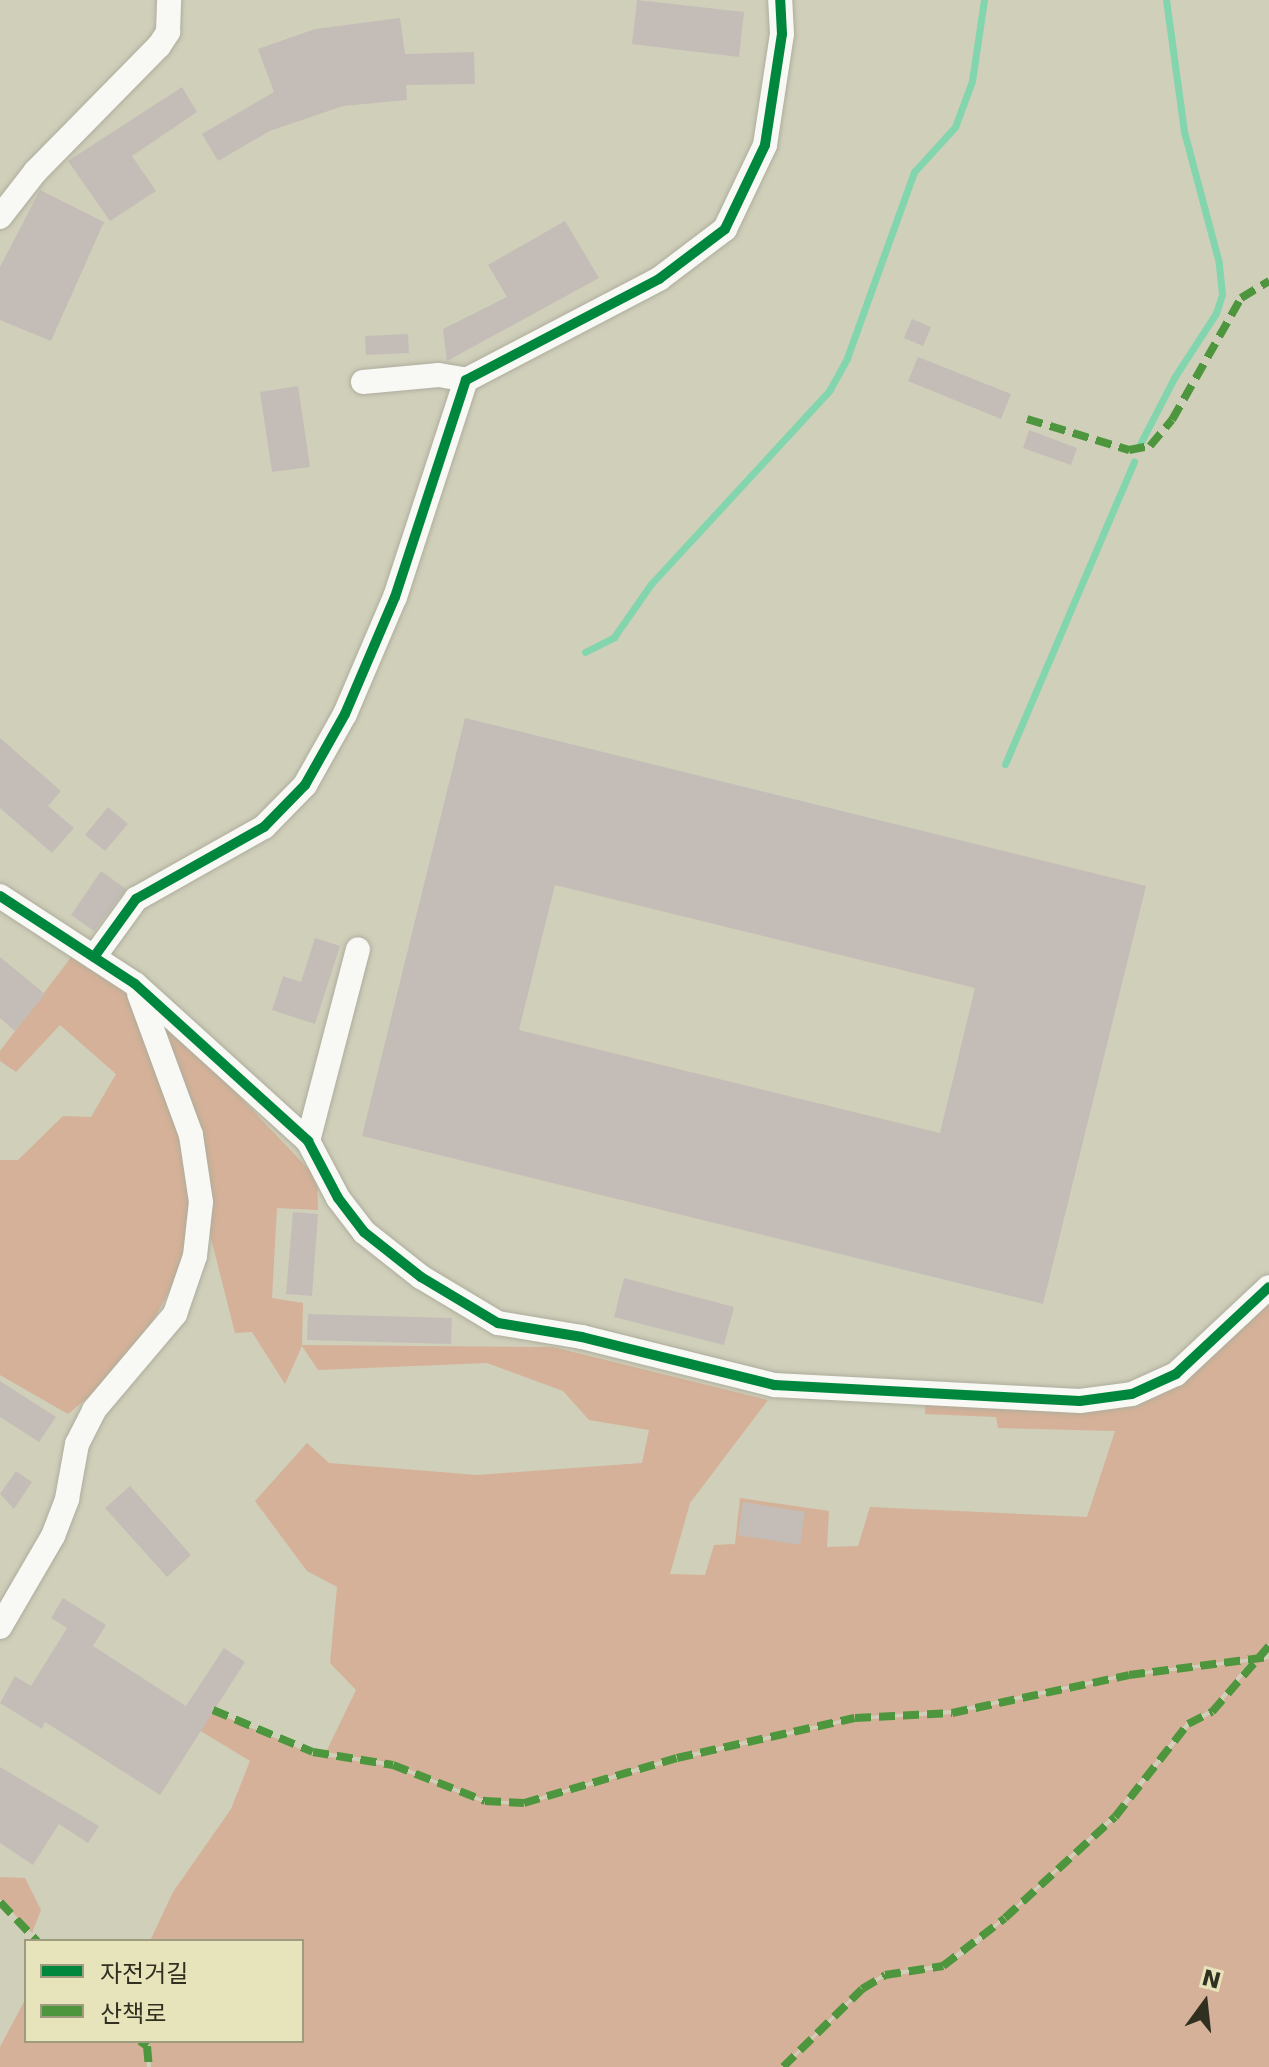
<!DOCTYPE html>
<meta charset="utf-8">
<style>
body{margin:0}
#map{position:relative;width:1269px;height:2067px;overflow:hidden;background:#d0cfba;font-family:"DejaVu Sans","Noto Sans KR",sans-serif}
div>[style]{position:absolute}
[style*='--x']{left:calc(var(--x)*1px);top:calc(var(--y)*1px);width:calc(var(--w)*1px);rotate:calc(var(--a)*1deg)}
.green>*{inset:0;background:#d4b198}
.stream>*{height:7px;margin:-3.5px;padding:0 3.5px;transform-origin:3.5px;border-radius:3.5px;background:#82d5ad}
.building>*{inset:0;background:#c4bdb7}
.roads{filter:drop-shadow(0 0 2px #aead9d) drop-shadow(0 0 2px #aead9d)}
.minor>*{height:24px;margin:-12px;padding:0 12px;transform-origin:12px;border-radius:12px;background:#f8f8f5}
.quiet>*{height:8px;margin-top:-4px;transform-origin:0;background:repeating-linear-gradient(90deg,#4e963d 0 16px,transparent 0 24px)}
.cycleway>*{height:10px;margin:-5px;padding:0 5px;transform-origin:5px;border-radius:5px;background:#00873e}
span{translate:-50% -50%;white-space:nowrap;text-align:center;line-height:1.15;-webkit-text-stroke:6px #e7e4bc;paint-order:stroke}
.legend{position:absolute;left:24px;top:1939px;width:280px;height:104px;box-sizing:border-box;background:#e7e4bc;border:2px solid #9e9c7e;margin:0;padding:10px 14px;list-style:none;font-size:24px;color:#302f20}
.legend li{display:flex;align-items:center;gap:16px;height:40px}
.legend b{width:40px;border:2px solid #9e9c7e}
.north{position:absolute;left:1165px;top:1963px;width:80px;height:80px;-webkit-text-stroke:6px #e7e4bc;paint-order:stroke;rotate:15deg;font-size:22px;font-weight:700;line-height:32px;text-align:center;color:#302f20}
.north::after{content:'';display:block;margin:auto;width:28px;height:36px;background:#302f20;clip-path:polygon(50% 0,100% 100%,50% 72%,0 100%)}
</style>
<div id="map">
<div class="green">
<div style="clip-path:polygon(75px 952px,130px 989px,187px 1143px,193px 1192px,179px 1274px,154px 1319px,97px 1390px,68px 1414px,0 1375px,0 1160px,18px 1160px,63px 1116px,91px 1117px,116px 1074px,60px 1025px,16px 1072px,0 1061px,0 1051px)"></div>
<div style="clip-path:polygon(163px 1016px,317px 1178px,318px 1210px,277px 1208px,272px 1298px,303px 1303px,302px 1345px,553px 1347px,768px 1400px,690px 1503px,670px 1574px,705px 1575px,714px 1545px,735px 1544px,740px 1498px,829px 1511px,827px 1547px,858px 1546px,870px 1507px,1087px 1517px,1115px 1431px,998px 1428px,996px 1417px,925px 1414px,925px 1404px,1081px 1410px,1188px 1376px,1269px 1299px,1269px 1643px,1253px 1658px,1129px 1673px,952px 1710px,854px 1717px,677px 1756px,523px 1802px,485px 1800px,393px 1763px,326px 1752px,356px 1690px,330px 1663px,337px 1587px,307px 1571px,255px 1501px,307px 1443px,329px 1463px,477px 1475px,642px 1463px,649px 1430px,589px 1420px,563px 1391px,487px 1363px,318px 1370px,302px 1346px,285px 1384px,252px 1332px,235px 1333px,155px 1018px)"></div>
<div style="clip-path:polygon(1269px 1659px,1269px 2067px,785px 2067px,863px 1990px,885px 1977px,943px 1968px,973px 1948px,1116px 1818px,1190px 1725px,1213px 1713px,1254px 1662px)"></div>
<div style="clip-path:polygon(1249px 1662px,1210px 1710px,1187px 1722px,1113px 1815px,1004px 1917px,942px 1964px,884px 1973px,861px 1988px,781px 2067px,151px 2067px,149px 2041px,302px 2041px,302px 1941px,150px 1941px,173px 1892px,231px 1809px,250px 1761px,199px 1730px,212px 1711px,312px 1754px,393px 1767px,484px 1803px,524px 1805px,678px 1760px,855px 1720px,952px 1714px,1130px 1676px)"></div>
<div style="clip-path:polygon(0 1877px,25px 1878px,41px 1910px,32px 1933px,0 1899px)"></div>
<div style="clip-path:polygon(26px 1998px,26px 2041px,138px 2041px,145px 2047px,147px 2067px,0 2067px,0 2047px)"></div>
</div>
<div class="stream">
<div style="--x:1140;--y:444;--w:74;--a:-62.7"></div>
<div style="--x:1174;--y:378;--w:77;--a:-57.1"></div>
<div style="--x:1216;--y:313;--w:20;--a:-72"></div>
<div style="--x:1222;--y:294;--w:31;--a:-96"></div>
<div style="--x:1219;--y:263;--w:137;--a:-104.9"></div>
<div style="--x:1184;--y:131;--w:132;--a:-97.8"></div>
<div style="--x:585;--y:652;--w:33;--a:-27"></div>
<div style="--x:614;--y:637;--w:65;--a:-55.1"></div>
<div style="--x:651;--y:584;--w:263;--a:-47.3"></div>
<div style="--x:829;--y:391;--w:38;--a:-61"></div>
<div style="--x:847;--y:358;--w:198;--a:-70.2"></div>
<div style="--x:914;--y:172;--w:61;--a:-47.7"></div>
<div style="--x:955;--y:127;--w:49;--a:-69.7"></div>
<div style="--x:972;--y:81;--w:82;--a:-81.6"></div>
<div style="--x:1005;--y:764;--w:329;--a:-66.9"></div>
</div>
<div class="building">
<div style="clip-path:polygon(637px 0,744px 12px,739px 57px,632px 44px)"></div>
<div style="clip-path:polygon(400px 18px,405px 54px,474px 52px,475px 84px,406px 85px,407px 100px,343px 106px,270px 131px,218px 161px,202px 134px,274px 92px,258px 49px,315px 29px)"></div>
<div style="clip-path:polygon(182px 87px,197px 112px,132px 156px,156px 191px,110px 221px,68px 161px)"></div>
<div style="clip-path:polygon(40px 190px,104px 222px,51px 341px,0 320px,0 267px)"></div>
<div style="clip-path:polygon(565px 221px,599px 278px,447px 361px,443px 329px,507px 297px,488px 265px)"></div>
<div style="clip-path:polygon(912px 319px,931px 327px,923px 346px,904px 338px)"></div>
<div style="clip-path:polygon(408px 334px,409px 353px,366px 355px,365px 336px)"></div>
<div style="clip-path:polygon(918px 357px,1011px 394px,1001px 419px,908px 381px)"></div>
<div style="clip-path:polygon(298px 386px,310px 467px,272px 472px,260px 392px)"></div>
<div style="clip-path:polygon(1029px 430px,1077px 448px,1071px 465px,1023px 448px)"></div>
<div style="clip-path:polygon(evenodd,465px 718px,1146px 886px,1043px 1304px,362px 1136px,465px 718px,555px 885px,975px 988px,940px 1133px,519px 1030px,555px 885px)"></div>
<div style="clip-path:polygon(0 738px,61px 791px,48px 806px,74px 828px,52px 853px,0 808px)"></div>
<div style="clip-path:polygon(108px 807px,128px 824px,105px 851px,85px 835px)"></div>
<div style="clip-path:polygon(101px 871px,126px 889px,94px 931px,71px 915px)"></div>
<div style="clip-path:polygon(315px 938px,340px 946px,315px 1024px,272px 1010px,283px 976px,301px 982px)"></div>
<div style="clip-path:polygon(0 957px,45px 994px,15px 1031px,0 1018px)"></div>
<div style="clip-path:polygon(293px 1212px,318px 1214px,312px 1296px,286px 1294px)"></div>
<div style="clip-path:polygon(624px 1278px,734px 1307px,724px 1345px,614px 1317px)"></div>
<div style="clip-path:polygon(308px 1314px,452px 1318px,451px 1344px,307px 1340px)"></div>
<div style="clip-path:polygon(0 1381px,56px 1417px,39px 1442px,0 1417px)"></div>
<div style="clip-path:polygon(16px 1471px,32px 1482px,14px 1509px,0 1494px)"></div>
<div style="clip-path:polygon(130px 1486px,191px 1555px,167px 1577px,105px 1508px)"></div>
<div style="clip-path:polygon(743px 1502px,805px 1512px,800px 1545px,738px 1535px)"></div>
<div style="clip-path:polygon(63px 1598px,106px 1625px,93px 1646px,186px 1706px,224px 1648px,245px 1662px,160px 1795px,45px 1722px,42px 1729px,0 1703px,15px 1676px,31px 1686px,67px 1628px,51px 1618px)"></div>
<div style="clip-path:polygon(0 1767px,99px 1826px,88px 1843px,59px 1824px,33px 1865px,0 1843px)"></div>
</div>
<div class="roads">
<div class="minor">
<div style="--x:0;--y:217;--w:57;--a:-52.1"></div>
<div style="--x:35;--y:172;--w:177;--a:-45.5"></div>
<div style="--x:159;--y:46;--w:17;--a:-57"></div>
<div style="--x:168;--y:32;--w:32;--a:-88"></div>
<div style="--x:363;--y:382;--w:76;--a:-5.3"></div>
<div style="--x:439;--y:375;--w:27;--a:10"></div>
<div style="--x:0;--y:896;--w:161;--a:33.1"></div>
<div style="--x:135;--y:984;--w:234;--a:42.2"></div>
<div style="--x:308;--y:1141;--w:64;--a:62.2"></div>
<div style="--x:338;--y:1198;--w:43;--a:52.6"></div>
<div style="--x:364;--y:1232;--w:73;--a:38.3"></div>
<div style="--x:421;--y:1277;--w:90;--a:30.9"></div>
<div style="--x:498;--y:1323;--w:85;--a:9.5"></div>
<div style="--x:582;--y:1337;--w:198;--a:14"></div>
<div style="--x:774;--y:1385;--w:306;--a:3"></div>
<div style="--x:1080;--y:1401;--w:52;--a:-7.7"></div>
<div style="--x:1132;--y:1394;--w:48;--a:-24.4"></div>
<div style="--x:1176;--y:1374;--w:127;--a:-43.1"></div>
<div style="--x:94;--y:957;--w:72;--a:-54.1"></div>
<div style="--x:136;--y:899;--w:147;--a:-29.4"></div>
<div style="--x:264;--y:827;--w:59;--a:-45.7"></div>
<div style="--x:305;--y:785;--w:81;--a:-60.6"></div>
<div style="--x:345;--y:714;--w:127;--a:-66.9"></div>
<div style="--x:395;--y:597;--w:228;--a:-71.9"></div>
<div style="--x:466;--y:380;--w:218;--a:-27.6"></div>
<div style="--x:659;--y:279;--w:83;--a:-37.1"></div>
<div style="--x:725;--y:229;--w:93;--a:-64.5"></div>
<div style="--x:765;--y:145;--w:112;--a:-81.3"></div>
<div style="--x:782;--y:34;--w:34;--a:-93"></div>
<div style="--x:308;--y:1141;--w:198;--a:-75.4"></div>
<div style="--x:0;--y:1627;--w:105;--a:-59.8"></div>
<div style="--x:53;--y:1536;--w:40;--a:-69"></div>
<div style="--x:67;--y:1499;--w:56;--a:-79.7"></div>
<div style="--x:77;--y:1444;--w:38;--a:-63"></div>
<div style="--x:94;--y:1410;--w:126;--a:-49.8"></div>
<div style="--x:175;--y:1314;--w:61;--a:-71"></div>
<div style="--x:195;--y:1256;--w:54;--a:-83.7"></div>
<div style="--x:201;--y:1202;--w:68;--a:-98.5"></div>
<div style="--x:191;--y:1135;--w:150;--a:-110.2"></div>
</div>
</div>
<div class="quiet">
<div style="--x:1027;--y:419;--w:107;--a:16.9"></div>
<div style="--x:1129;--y:450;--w:21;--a:-11"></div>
<div style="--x:1150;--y:446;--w:34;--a:-50"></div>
<div style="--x:1172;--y:420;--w:140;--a:-60.5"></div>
<div style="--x:1241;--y:298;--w:33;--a:-31"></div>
<div style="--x:213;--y:1710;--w:108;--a:22.8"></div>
<div style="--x:313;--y:1752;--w:81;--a:9.2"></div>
<div style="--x:393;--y:1765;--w:99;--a:21.4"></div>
<div style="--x:485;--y:1801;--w:39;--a:3"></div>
<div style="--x:524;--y:1803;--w:159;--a:-16.4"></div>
<div style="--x:677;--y:1758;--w:182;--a:-12.7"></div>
<div style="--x:855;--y:1718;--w:97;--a:-3"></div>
<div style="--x:952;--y:1713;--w:181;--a:-12.1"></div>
<div style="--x:1129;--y:1675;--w:141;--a:-7.3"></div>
<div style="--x:0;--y:1902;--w:54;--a:46.5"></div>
<div style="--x:140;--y:2041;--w:9;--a:36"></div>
<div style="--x:147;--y:2046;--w:21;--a:85"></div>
<div style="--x:783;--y:2067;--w:111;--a:-44.6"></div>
<div style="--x:862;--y:1989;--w:27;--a:-31"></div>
<div style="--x:885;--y:1975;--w:59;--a:-8.8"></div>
<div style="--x:943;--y:1966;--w:78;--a:-37.7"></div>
<div style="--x:1005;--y:1918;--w:149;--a:-42.6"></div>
<div style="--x:1115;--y:1817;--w:118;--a:-51.9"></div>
<div style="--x:1188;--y:1724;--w:27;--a:-27"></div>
<div style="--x:1212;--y:1712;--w:87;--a:-49.2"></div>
</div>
<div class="cycleway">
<div style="--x:0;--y:896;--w:161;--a:33.1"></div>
<div style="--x:135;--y:984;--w:234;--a:42.2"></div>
<div style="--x:308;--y:1141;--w:64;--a:62.2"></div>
<div style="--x:338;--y:1198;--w:43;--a:52.6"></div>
<div style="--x:364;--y:1232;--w:73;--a:38.3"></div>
<div style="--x:421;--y:1277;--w:90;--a:30.9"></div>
<div style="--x:498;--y:1323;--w:85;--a:9.5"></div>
<div style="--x:582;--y:1337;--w:198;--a:14"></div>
<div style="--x:774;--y:1385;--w:306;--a:3"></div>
<div style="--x:1080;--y:1401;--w:52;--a:-7.7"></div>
<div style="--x:1132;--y:1394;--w:48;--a:-24.4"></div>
<div style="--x:1176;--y:1374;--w:127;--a:-43.1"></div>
<div style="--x:94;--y:957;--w:72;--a:-54.1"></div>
<div style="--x:136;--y:899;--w:147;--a:-29.4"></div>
<div style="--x:264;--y:827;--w:59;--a:-45.7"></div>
<div style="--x:305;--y:785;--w:81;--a:-60.6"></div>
<div style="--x:345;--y:714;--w:127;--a:-66.9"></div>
<div style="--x:395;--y:597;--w:228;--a:-71.9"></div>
<div style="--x:466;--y:380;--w:218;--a:-27.6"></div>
<div style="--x:659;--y:279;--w:83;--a:-37.1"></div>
<div style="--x:725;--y:229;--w:93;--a:-64.5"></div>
<div style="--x:765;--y:145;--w:112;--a:-81.3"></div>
<div style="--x:782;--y:34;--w:34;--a:-93"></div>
</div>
<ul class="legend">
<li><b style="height:10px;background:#00873e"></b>자전거길</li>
<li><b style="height:10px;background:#4e963d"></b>산책로</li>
</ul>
<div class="north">N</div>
</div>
